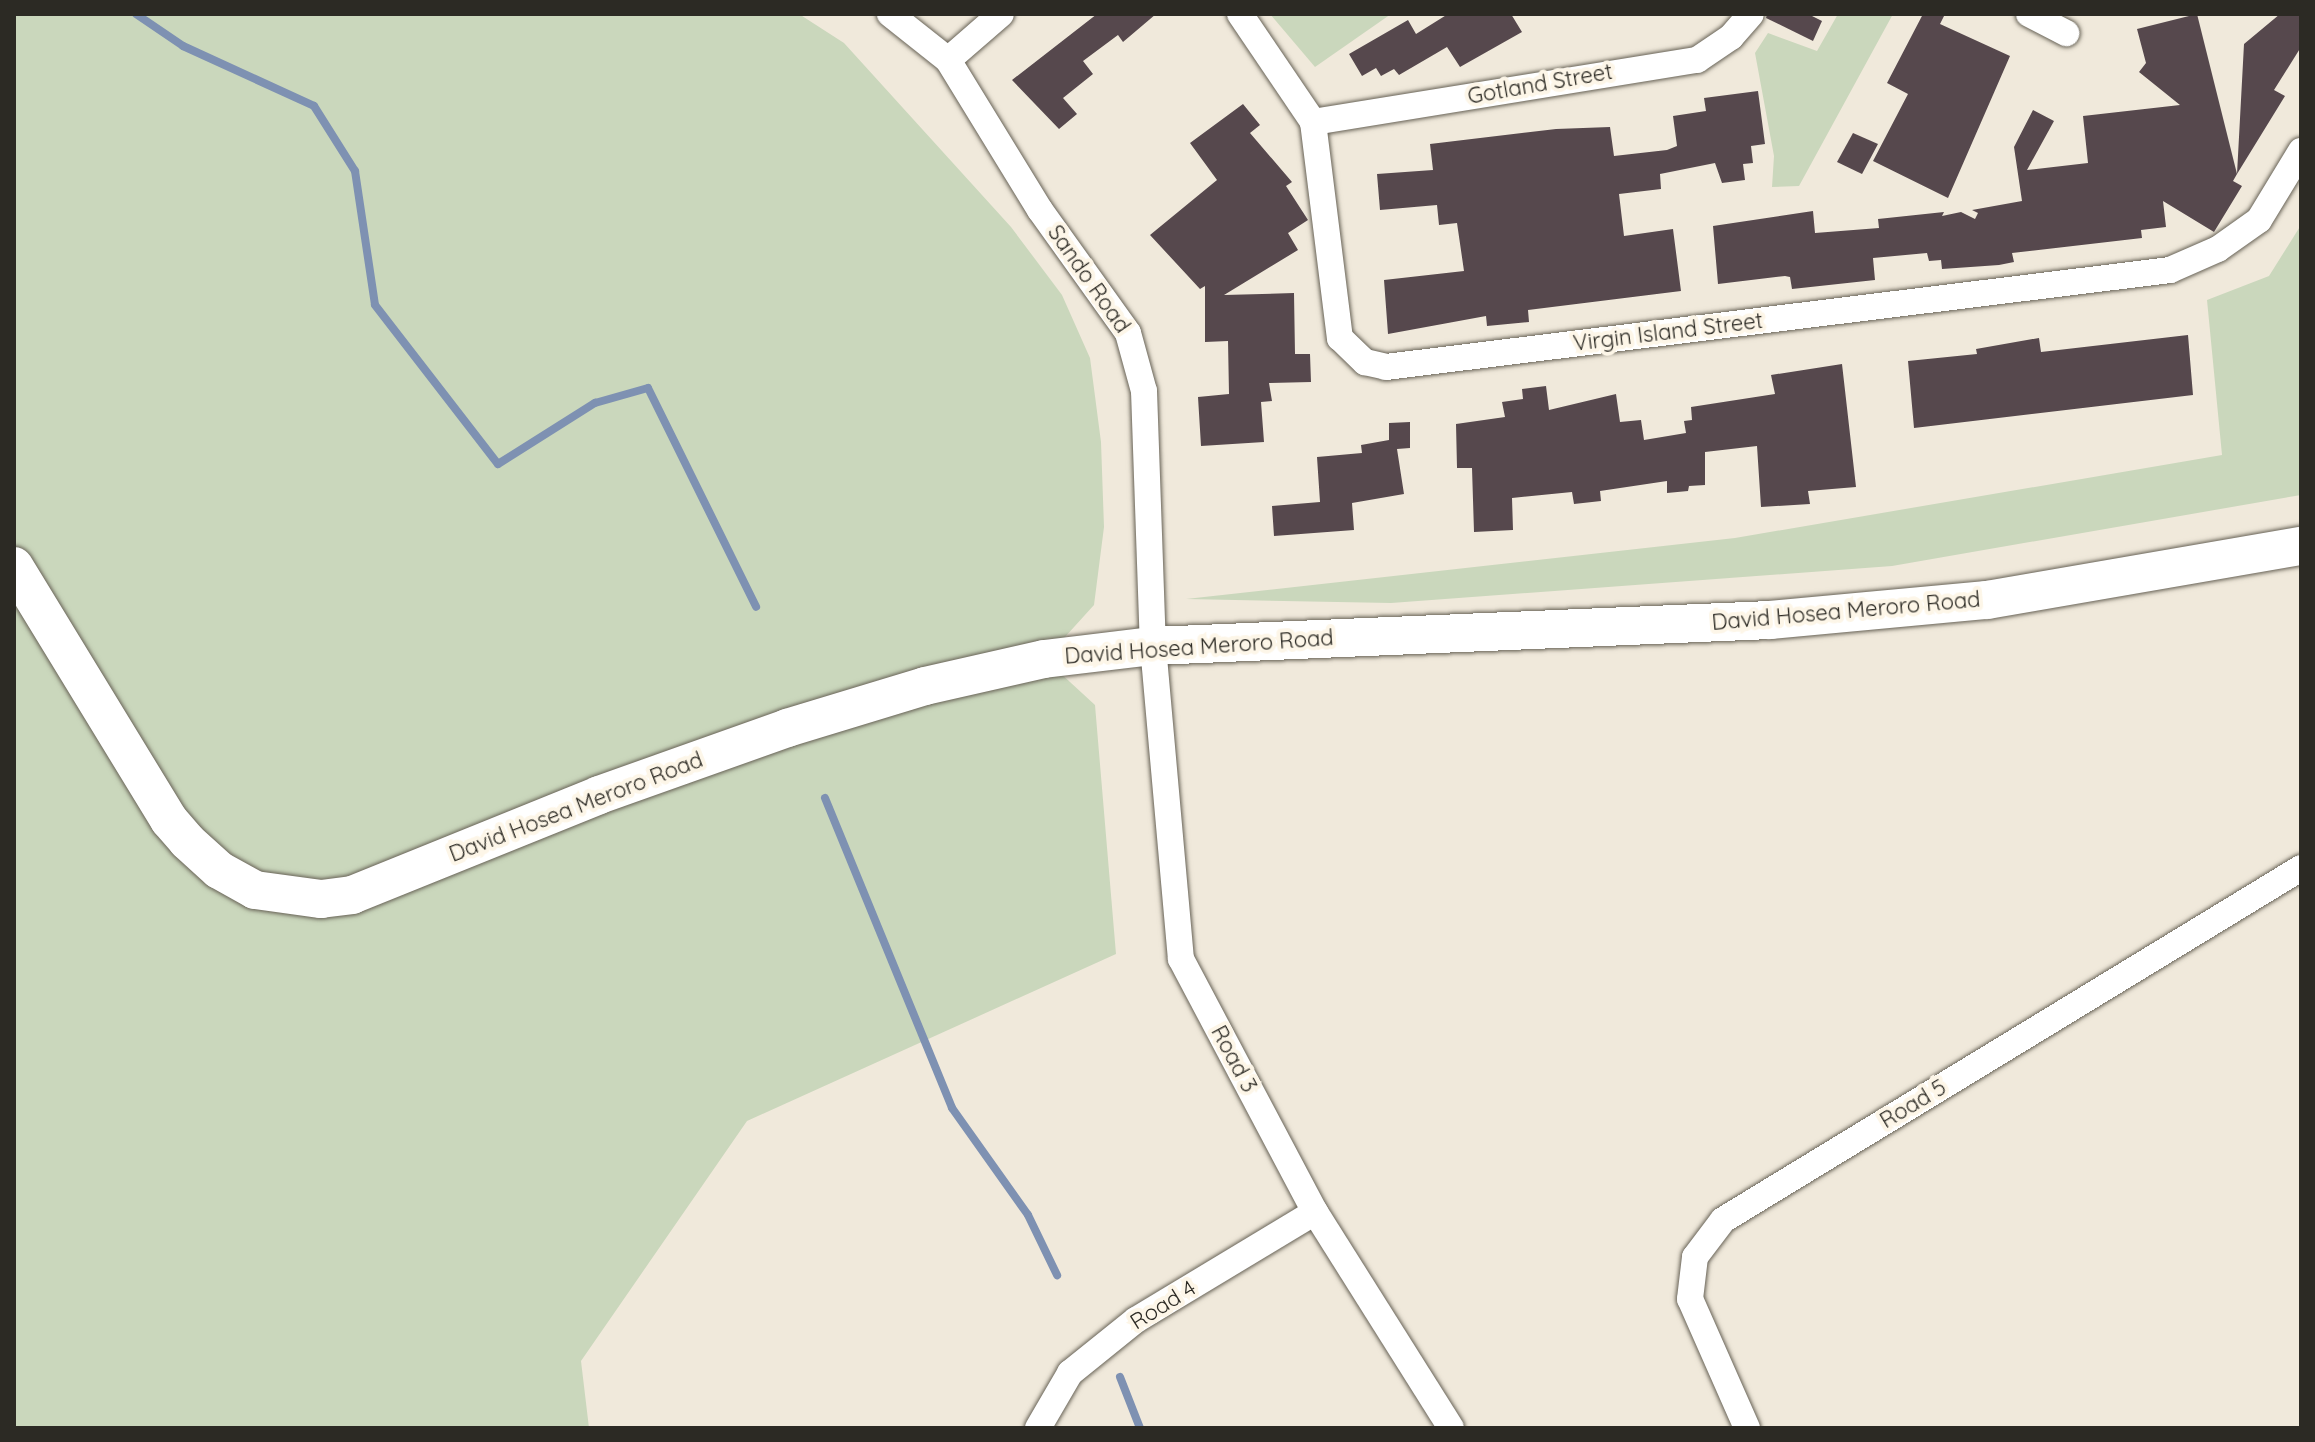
<!DOCTYPE html>
<style>
body{margin:0}
#map{position:relative;width:2315px;height:1442px;overflow:hidden;background:#f0e9db;font-family:Quicksand,sans-serif}
div>[style]{position:absolute}
[style*='--x']{left:calc(var(--x)*1px);top:calc(var(--y)*1px);width:calc(var(--w)*1px);rotate:calc(var(--a)*1deg)}
.green>*{inset:0;background:#cad7bc}
.stream>*{height:8px;margin:-4px;padding:0 4px;transform-origin:4px;border-radius:4px;background:#7e91b2}
.building>*{inset:0;background:#56484d}
.roads{filter:drop-shadow(0 0 2px #676256) drop-shadow(0 0 2px #676256)}
.street>*{height:26px;margin:-13px;padding:0 13px;transform-origin:13px;border-radius:13px;background:#fff}
.secondary>*{height:38px;margin:-19px;padding:0 19px;transform-origin:19px;border-radius:19px;background:#fff}
span{translate:-50% -50%;white-space:nowrap;text-align:center;line-height:1.15;-webkit-text-stroke:8px #fdf6e8;paint-order:stroke}
.street-label{font-size:22px;color:#2c2a24}
.frame{position:absolute;inset:0;border:16px solid #2c2a24;pointer-events:none}
</style>
<div id="map">
<div class="green">
<div style="clip-path:polygon(14px 14px,799px 14px,844px 43px,1011px 227px,1062px 295px,1090px 358px,1101px 442px,1104px 527px,1094px 605px,1045px 659px,1095px 705px,1116px 954px,747px 1121px,581px 1361px,589px 1428px,14px 1428px)"></div>
<div style="clip-path:polygon(1270px 14px,1391px 14px,1315px 67px)"></div>
<div style="clip-path:polygon(1838px 14px,1893px 14px,1799px 186px,1772px 187px,1774px 156px,1755px 53px,1768px 33px,1817px 51px)"></div>
<div style="clip-path:polygon(2301px 225px,2301px 495px,1892px 566px,1391px 603px,1186px 599px,1735px 538px,2222px 455px,2207px 300px,2269px 276px)"></div>
</div>
<div class="stream">
<div style="--x:136;--y:14;--w:57;--a:34.2"></div>
<div style="--x:183;--y:46;--w:144;--a:24.6"></div>
<div style="--x:314;--y:106;--w:77;--a:57.8"></div>
<div style="--x:355;--y:171;--w:135;--a:81.5"></div>
<div style="--x:375;--y:305;--w:201;--a:52.3"></div>
<div style="--x:498;--y:464;--w:115;--a:-32.2"></div>
<div style="--x:595;--y:403;--w:55;--a:-15.8"></div>
<div style="--x:648;--y:388;--w:244;--a:63.7"></div>
<div style="--x:825;--y:798;--w:335;--a:67.7"></div>
<div style="--x:952;--y:1108;--w:131;--a:54.6"></div>
<div style="--x:1028;--y:1215;--w:67;--a:64.2"></div>
<div style="--x:1120;--y:1377;--w:55;--a:68.6"></div>
</div>
<div class="building">
<div style="clip-path:polygon(1097px 14px,1156px 14px,1123px 42px,1118px 35px,1083px 61px,1093px 74px,1063px 98px,1077px 114px,1059px 129px,1012px 80px)"></div>
<div style="clip-path:polygon(1448px 14px,1511px 14px,1522px 32px,1460px 67px,1447px 47px,1399px 75px,1394px 69px,1381px 76px,1376px 68px,1362px 76px,1349px 54px,1408px 20px,1416px 34px)"></div>
<div style="clip-path:polygon(1767px 14px,1808px 14px,1822px 21px,1813px 41px,1766px 18px)"></div>
<div style="clip-path:polygon(1923px 14px,1945px 14px,1940px 24px,2010px 56px,1948px 198px,1873px 161px,1908px 94px,1887px 83px)"></div>
<div style="clip-path:polygon(2197px 14px,2237px 174px,2233px 181px,2242px 186px,2214px 232px,2163px 201px,2166px 227px,2141px 230px,2142px 238px,2012px 253px,2014px 262px,1999px 265px,1942px 269px,1941px 260px,1929px 261px,1927px 253px,1873px 258px,1875px 280px,1792px 289px,1790px 277px,1785px 276px,1718px 284px,1713px 226px,1813px 211px,1815px 233px,1879px 228px,1878px 219px,1944px 212px,1942px 216px,1961px 212px,1975px 219px,1978px 213px,1972px 210px,2022px 201px,2014px 147px,2033px 110px,2054px 121px,2027px 170px,2088px 163px,2083px 116px,2180px 105px,2139px 72px,2146px 63px,2137px 29px)"></div>
<div style="clip-path:polygon(2280px 14px,2301px 14px,2301px 47px,2274px 90px,2285px 96px,2237px 174px,2244px 44px)"></div>
<div style="clip-path:polygon(1758px 91px,1765px 144px,1751px 146px,1753px 163px,1743px 164px,1745px 180px,1722px 183px,1715px 163px,1660px 174px,1661px 189px,1619px 194px,1624px 236px,1673px 229px,1681px 291px,1528px 310px,1529px 322px,1487px 326px,1486px 316px,1388px 334px,1384px 280px,1464px 271px,1457px 223px,1439px 225px,1437px 205px,1380px 210px,1377px 174px,1433px 170px,1430px 144px,1556px 129px,1610px 127px,1614px 156px,1667px 150px,1677px 146px,1673px 116px,1706px 111px,1704px 98px)"></div>
<div style="clip-path:polygon(1243px 104px,1260px 125px,1250px 133px,1292px 182px,1286px 186px,1308px 220px,1288px 233px,1298px 250px,1224px 295px,1294px 293px,1295px 354px,1310px 354px,1311px 382px,1269px 383px,1272px 401px,1261px 402px,1264px 442px,1201px 446px,1198px 397px,1229px 394px,1228px 341px,1205px 342px,1205px 286px,1200px 289px,1150px 235px,1217px 180px,1190px 143px)"></div>
<div style="clip-path:polygon(1853px 133px,1878px 144px,1862px 174px,1837px 162px)"></div>
<div style="clip-path:polygon(2188px 335px,2193px 395px,1914px 428px,1908px 361px,1977px 354px,1976px 349px,2039px 338px,2041px 352px)"></div>
<div style="clip-path:polygon(1842px 364px,1856px 487px,1808px 491px,1810px 504px,1761px 507px,1757px 446px,1705px 452px,1705px 485px,1689px 486px,1688px 491px,1667px 493px,1667px 481px,1600px 491px,1601px 501px,1574px 504px,1572px 492px,1512px 498px,1513px 530px,1474px 532px,1472px 468px,1457px 468px,1456px 424px,1505px 417px,1502px 402px,1523px 399px,1522px 389px,1546px 386px,1549px 410px,1616px 394px,1620px 422px,1641px 420px,1644px 440px,1686px 433px,1684px 421px,1692px 420px,1691px 407px,1775px 394px,1771px 375px)"></div>
<div style="clip-path:polygon(1410px 422px,1410px 448px,1397px 449px,1404px 494px,1352px 503px,1354px 530px,1274px 536px,1272px 506px,1320px 502px,1317px 457px,1362px 453px,1361px 445px,1389px 440px,1389px 423px)"></div>
</div>
<div class="roads">
<div class="street">
<div style="--x:890;--y:14;--w:74;--a:38.4"></div>
<div style="--x:948;--y:60;--w:176;--a:58.5"></div>
<div style="--x:1040;--y:210;--w:151;--a:54.4"></div>
<div style="--x:1128;--y:333;--w:60;--a:74.6"></div>
<div style="--x:1144;--y:391;--w:255;--a:88"></div>
<div style="--x:1153;--y:646;--w:314;--a:84.9"></div>
<div style="--x:1181;--y:959;--w:286;--a:62.1"></div>
<div style="--x:1315;--y:1212;--w:255;--a:57.8"></div>
<div style="--x:1240;--y:14;--w:130;--a:55.9"></div>
<div style="--x:1313;--y:122;--w:218;--a:82.9"></div>
<div style="--x:1340;--y:338;--w:35;--a:44"></div>
<div style="--x:1365;--y:362;--w:22;--a:13"></div>
<div style="--x:1386;--y:367;--w:790;--a:-7.05"></div>
<div style="--x:2170;--y:270;--w:52;--a:-23.6"></div>
<div style="--x:2218;--y:249;--w:50;--a:-35.3"></div>
<div style="--x:2259;--y:220;--w:81;--a:-58.7"></div>
<div style="--x:2029;--y:14;--w:42;--a:27.2"></div>
<div style="--x:948;--y:60;--w:70;--a:-41"></div>
<div style="--x:1313;--y:122;--w:389;--a:-9.2"></div>
<div style="--x:1697;--y:60;--w:41;--a:-34.1"></div>
<div style="--x:1731;--y:37;--w:30;--a:-49"></div>
<div style="--x:1038;--y:1428;--w:64;--a:-59.8"></div>
<div style="--x:1070;--y:1373;--w:85;--a:-38.8"></div>
<div style="--x:1136;--y:1320;--w:209;--a:-31.1"></div>
<div style="--x:1747;--y:1428;--w:141;--a:-113.8"></div>
<div style="--x:1690;--y:1299;--w:42;--a:-83.2"></div>
<div style="--x:1695;--y:1257;--w:46;--a:-52.9"></div>
<div style="--x:1723;--y:1220;--w:677;--a:-31.34"></div>
</div>
<div class="secondary">
<div style="--x:14;--y:566;--w:298;--a:58.6"></div>
<div style="--x:169;--y:820;--w:28;--a:49"></div>
<div style="--x:187;--y:841;--w:43;--a:42.2"></div>
<div style="--x:219;--y:870;--w:41;--a:29.1"></div>
<div style="--x:255;--y:890;--w:67;--a:7.8"></div>
<div style="--x:321;--y:899;--w:31;--a:-7"></div>
<div style="--x:352;--y:895;--w:266;--a:-22"></div>
<div style="--x:599;--y:795;--w:200;--a:-19.6"></div>
<div style="--x:787;--y:728;--w:144;--a:-16.9"></div>
<div style="--x:925;--y:686;--w:122;--a:-12.8"></div>
<div style="--x:1044;--y:659;--w:110;--a:-6.8"></div>
<div style="--x:1153;--y:646;--w:618;--a:-2.41"></div>
<div style="--x:1770;--y:620;--w:218;--a:-5.3"></div>
<div style="--x:1987;--y:600;--w:319;--a:-9.8"></div>
</div>
</div>
<div class="street-label">
<span style="left:1540px;top:84px;rotate:-10deg">Gotland Street</span>
<span style="left:1089px;top:279px;rotate:55deg">Sando Road</span>
<span style="left:1668px;top:332px;rotate:-7deg">Virgin Island Street</span>
<span style="left:1846px;top:611px;rotate:-5deg">David Hosea Meroro Road</span>
<span style="left:1199px;top:647px;rotate:-4deg">David Hosea Meroro Road</span>
<span style="left:576px;top:807px;rotate:-21deg">David Hosea Meroro Road</span>
<span style="left:1234px;top:1059px;rotate:62deg">Road 3</span>
<span style="left:1913px;top:1104px;rotate:-31deg">Road 5</span>
<span style="left:1163px;top:1305px;rotate:-32deg">Road 4</span>
</div>
<div class="frame"></div>
</div>
